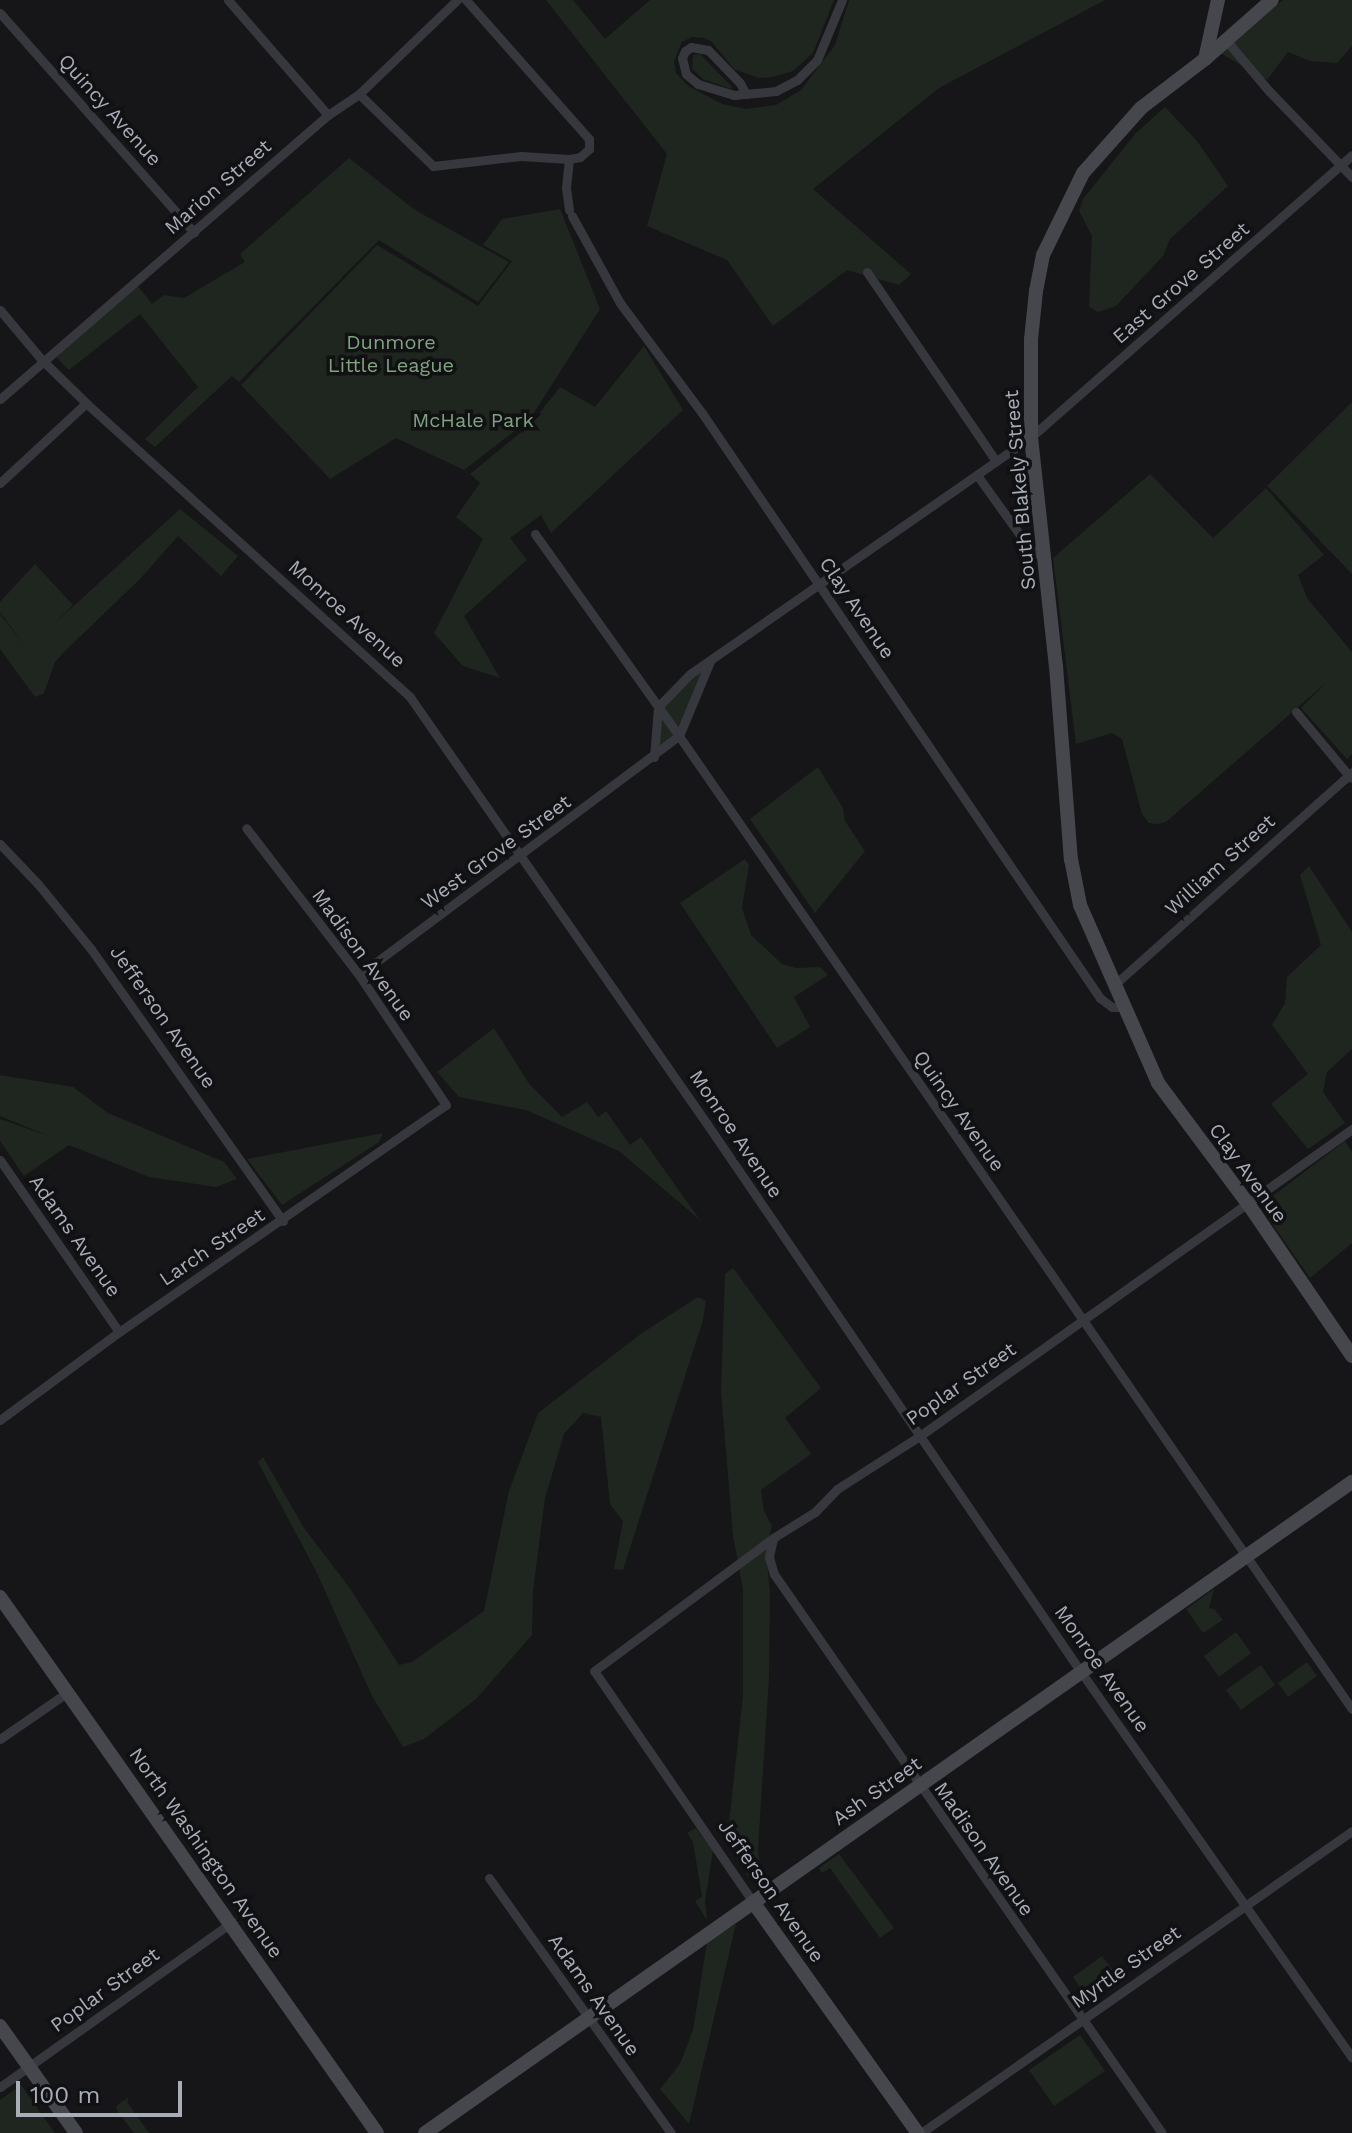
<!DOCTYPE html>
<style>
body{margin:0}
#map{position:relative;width:1352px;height:2133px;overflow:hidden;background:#161618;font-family:"Work Sans",sans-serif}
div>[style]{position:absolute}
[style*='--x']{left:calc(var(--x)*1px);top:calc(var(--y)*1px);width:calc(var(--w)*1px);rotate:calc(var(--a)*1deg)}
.green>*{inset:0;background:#1e261f}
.street>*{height:9px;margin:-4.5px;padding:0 4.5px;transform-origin:4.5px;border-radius:4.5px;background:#37383d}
.secondary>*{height:14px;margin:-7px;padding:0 7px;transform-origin:7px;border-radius:7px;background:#45474d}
span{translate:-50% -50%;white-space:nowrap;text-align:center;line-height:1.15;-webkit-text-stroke:7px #111113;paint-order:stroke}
.street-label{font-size:20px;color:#a8adb8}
.park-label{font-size:20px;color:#7fa381}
.scale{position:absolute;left:16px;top:2081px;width:166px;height:36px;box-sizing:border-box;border:4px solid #a8adb8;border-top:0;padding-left:10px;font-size:24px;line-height:28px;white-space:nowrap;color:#a8adb8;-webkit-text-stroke:6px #111113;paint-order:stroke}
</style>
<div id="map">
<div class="green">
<div style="clip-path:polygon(546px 0,573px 0,605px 39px,650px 0,834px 0,813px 53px,793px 71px,773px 77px,759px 78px,734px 69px,712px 42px,704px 38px,692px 37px,682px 42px,674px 61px,676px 73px,688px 86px,722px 104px,746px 109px,776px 105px,801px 90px,835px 45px,849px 0,1105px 0,939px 88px,813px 189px,911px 274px,899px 285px,847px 270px,773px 326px,727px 260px,647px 226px,667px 154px)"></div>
<div style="clip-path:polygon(1283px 0,1352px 0,1352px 46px,1337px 63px,1310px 61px,1288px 52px,1267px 80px,1220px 53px)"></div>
<div style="clip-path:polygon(700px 54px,732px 87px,731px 89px,703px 79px,692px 69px,693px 55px)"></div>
<div style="clip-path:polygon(1165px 107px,1197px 141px,1228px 186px,1170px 239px,1163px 256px,1116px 306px,1098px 312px,1089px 307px,1092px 236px,1079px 211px,1083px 199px,1136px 133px)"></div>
<div style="clip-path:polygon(349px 158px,415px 210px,509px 262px,478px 302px,379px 240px,239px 382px,232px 376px,155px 447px,145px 439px,198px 387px,140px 314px,69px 370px,54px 355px,138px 286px,152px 304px,164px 295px,184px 298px,245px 262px,240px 254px)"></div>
<div style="clip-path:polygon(560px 209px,600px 309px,530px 419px,464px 470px,396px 438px,330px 479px,241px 385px,377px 245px,478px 306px,512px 261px,483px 245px,502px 219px)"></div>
<div style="clip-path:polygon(644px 346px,683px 410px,551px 533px,541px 515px,510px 538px,527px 560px,464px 616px,500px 678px,463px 666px,434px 633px,483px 539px,456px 517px,480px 483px,470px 474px,530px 425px,560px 387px,595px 407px)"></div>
<div style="clip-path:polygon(1352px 402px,1352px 574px,1267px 486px)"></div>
<div style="clip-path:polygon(1150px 474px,1213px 538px,1266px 488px,1324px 555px,1298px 575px,1307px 598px,1352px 652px,1352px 754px,1347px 759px,1301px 708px,1328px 681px,1166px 822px,1158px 824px,1149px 823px,1142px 814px,1122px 739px,1112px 733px,1076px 744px,1053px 558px)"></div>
<div style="clip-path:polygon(180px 509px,238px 556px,221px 576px,178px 536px,140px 579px,65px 651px,55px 662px,44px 693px,35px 697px,0 649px,0 614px,26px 647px,0 612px,0 602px,35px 564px,73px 605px,55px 623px)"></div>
<div style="clip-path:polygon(710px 661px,679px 736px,654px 757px,658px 707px)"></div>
<div style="clip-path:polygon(818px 767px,843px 808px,845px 821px,865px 851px,815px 913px,750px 819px)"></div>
<div style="clip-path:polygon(745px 859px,749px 865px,742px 908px,751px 935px,782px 964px,796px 968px,820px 967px,828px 975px,794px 997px,810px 1027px,777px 1048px,680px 903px)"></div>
<div style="clip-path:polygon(1309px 866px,1352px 932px,1352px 1049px,1327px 1072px,1323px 1092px,1345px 1123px,1308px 1149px,1271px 1104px,1308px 1074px,1272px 1025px,1285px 1003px,1287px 977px,1321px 945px,1300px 875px)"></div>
<div style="clip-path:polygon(494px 1028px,530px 1085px,562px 1117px,587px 1102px,598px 1117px,606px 1111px,630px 1145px,641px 1137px,700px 1220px,619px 1151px,526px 1110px,459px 1097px,437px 1072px)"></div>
<div style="clip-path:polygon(0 1075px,73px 1087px,108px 1113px,224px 1162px,237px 1179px,216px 1187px,149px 1177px,69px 1145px,24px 1176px,0 1141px,0 1119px,51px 1137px,0 1116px)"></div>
<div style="clip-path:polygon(383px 1133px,379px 1142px,282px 1205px,247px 1159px)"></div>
<div style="clip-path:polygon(1345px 1141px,1352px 1152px,1352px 1243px,1310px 1278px,1260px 1206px)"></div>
<div style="clip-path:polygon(733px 1268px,821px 1388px,785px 1418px,811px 1454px,761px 1490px,764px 1511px,772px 1526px,766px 1551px,770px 1593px,769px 1677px,758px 1849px,761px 1879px,749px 1878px,727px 1842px,743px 1695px,743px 1589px,733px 1536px,721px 1391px,725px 1274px)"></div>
<div style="clip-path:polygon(698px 1297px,706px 1301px,703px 1320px,623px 1570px,614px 1569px,623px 1521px,610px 1504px,601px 1417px,583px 1413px,564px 1434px,545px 1498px,533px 1591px,532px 1635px,476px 1699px,424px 1739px,403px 1747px,372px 1696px,317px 1573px,258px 1462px,263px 1457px,304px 1528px,349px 1587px,399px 1665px,412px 1662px,484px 1611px,509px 1491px,538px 1413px,642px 1333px)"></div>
<div style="clip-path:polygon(1214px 1589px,1209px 1608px,1214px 1609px,1223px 1620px,1203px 1633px,1186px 1609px)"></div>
<div style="clip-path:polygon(1236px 1632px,1251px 1653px,1219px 1677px,1204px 1656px)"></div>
<div style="clip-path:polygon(1307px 1662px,1317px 1676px,1288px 1697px,1278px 1683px)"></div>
<div style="clip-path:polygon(1261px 1665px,1275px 1685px,1241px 1710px,1226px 1690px)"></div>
<div style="clip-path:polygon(696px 1828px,713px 1851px,705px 1901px,707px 1920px,695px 1901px,702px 1897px,693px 1842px,687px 1833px)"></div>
<div style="clip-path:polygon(839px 1854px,894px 1928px,880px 1938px,830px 1868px,822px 1873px,819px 1868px)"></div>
<div style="clip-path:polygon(736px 1924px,689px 2124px,660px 2089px,680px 2064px,693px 2030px,707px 1942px)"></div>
<div style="clip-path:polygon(1102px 1956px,1116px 1974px,1086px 1996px,1073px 1977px)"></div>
<div style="clip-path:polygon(1080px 2035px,1105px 2071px,1054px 2106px,1029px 2070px)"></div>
<div style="clip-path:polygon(21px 2085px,47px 2122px,55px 2133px,0 2133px,0 2100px)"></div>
<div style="clip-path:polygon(129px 2097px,127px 2102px,149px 2133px,134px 2133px,118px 2112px,116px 2106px)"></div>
</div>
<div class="street">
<div style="--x:228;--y:0;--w:152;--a:49"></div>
<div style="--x:0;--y:13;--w:293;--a:48.5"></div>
<div style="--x:1226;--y:40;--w:67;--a:49.9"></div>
<div style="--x:1269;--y:91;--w:120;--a:46"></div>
<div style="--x:359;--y:94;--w:103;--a:44.2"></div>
<div style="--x:433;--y:166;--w:89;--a:-6.5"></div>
<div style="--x:521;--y:156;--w:48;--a:3.6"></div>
<div style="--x:569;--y:159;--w:11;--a:-10"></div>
<div style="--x:580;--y:157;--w:12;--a:-42"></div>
<div style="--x:589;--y:149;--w:10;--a:-90"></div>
<div style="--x:589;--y:139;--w:186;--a:-131.5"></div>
<div style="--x:746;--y:94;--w:13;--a:-119"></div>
<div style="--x:740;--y:83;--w:46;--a:-134.1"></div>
<div style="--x:708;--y:50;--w:17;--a:-170"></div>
<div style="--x:691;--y:47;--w:7;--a:146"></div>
<div style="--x:685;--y:51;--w:8;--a:113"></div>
<div style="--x:682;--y:58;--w:16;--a:76"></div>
<div style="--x:686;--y:74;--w:16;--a:40"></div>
<div style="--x:698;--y:84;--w:38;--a:17"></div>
<div style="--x:734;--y:95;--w:42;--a:-5.4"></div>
<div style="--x:776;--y:91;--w:24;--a:-28"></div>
<div style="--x:797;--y:80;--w:28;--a:-45"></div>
<div style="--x:817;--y:60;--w:65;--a:-67.4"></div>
<div style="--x:569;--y:159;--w:29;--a:96"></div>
<div style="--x:566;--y:188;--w:22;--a:82"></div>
<div style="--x:572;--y:216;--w:99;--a:61.1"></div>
<div style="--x:620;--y:303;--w:137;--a:53.3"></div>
<div style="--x:702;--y:413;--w:708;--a:55.77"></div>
<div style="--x:1100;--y:998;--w:15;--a:37"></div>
<div style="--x:1112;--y:1007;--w:11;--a:0"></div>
<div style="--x:867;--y:272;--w:229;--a:55.7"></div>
<div style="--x:0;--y:310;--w:65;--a:50"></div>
<div style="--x:42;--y:360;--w:62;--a:44.3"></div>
<div style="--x:86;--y:403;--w:438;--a:42.2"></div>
<div style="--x:410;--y:697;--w:520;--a:55.18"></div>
<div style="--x:707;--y:1124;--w:663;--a:55.69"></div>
<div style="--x:1081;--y:1672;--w:471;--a:54.9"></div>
<div style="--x:0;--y:399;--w:434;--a:-40.9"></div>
<div style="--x:328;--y:115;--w:37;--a:-34"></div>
<div style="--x:359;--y:94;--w:136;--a:-43.8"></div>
<div style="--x:977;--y:475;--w:82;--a:54.4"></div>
<div style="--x:1025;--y:542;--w:24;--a:42"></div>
<div style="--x:0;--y:483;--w:117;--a:-42.9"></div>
<div style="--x:535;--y:534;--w:248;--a:54.5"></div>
<div style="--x:679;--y:736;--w:1183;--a:55.33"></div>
<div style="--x:1296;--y:712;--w:85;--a:50.3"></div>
<div style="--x:654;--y:757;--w:50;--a:-85.4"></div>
<div style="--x:658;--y:707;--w:46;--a:-45.9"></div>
<div style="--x:690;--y:674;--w:415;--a:-34.8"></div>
<div style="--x:1031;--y:437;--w:427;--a:-41.3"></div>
<div style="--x:0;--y:844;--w:55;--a:46.5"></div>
<div style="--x:38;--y:884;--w:84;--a:50.8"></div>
<div style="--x:91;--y:949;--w:333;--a:54.8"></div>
<div style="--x:359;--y:975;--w:399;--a:-36.8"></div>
<div style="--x:679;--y:736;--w:81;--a:-67.5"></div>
<div style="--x:1113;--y:986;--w:321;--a:-41.8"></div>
<div style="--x:0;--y:1160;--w:209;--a:55.3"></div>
<div style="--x:0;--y:1420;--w:148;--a:-36.5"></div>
<div style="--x:119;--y:1332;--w:398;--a:-34.8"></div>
<div style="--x:446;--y:1105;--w:156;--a:-123.8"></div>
<div style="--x:359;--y:975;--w:185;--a:-127.5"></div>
<div style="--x:773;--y:1539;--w:18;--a:103"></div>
<div style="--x:769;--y:1557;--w:18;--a:74"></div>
<div style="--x:774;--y:1574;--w:680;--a:55.24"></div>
<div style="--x:0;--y:1739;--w:83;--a:-34.7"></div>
<div style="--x:489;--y:1878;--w:313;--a:54.5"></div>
<div style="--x:753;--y:1902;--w:280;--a:-124.5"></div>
<div style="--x:594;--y:1671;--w:223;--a:-36.6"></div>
<div style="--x:773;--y:1538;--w:49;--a:-31.8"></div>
<div style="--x:815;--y:1512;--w:32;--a:-46"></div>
<div style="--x:837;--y:1489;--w:100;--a:-32.7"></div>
<div style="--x:921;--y:1435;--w:529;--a:-35.37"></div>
<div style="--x:0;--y:2087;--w:285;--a:-35.4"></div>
<div style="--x:921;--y:2133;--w:526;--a:-35.02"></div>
</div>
<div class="secondary">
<div style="--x:1218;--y:0;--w:60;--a:102.4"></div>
<div style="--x:1205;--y:59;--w:81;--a:142.6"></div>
<div style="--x:1141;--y:108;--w:87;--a:131.7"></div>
<div style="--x:1083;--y:173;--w:91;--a:116"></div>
<div style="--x:1043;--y:255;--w:37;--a:101"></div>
<div style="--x:1036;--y:291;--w:48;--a:95.9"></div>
<div style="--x:1031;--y:339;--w:98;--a:90"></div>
<div style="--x:1031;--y:437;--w:230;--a:83.8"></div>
<div style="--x:1056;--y:666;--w:194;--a:85.6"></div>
<div style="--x:1071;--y:859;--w:47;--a:78.9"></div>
<div style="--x:1080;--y:905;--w:194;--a:66.3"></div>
<div style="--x:1158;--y:1083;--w:152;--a:53.3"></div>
<div style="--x:1249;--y:1205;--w:183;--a:55.7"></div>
<div style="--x:1205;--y:59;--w:89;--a:-41.4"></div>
<div style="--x:0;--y:1597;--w:655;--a:54.88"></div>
<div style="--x:753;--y:1902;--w:284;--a:54.5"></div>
<div style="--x:0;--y:2026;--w:131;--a:54.6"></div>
<div style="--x:425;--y:2133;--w:1133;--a:-35.08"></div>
</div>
<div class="street-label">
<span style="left:110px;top:110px;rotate:48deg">Quincy Avenue</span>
<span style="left:218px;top:187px;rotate:-41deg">Marion Street</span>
<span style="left:1181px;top:283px;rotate:-41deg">East Grove Street</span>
<span style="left:1020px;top:490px;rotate:-95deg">South Blakely Street</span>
<span style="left:857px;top:608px;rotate:56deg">Clay Avenue</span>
<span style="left:347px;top:614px;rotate:42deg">Monroe Avenue</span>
<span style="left:496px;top:852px;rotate:-36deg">West Grove Street</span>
<span style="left:1220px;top:865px;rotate:-42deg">William Street</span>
<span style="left:363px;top:955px;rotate:54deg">Madison Avenue</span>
<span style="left:163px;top:1017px;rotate:55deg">Jefferson Avenue</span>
<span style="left:959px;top:1111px;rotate:55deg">Quincy Avenue</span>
<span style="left:736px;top:1134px;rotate:56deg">Monroe Avenue</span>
<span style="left:1248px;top:1173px;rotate:54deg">Clay Avenue</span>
<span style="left:75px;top:1236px;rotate:55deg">Adams Avenue</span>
<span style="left:212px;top:1247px;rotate:-34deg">Larch Street</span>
<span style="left:961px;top:1384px;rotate:-35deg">Poplar Street</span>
<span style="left:1102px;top:1669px;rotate:55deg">Monroe Avenue</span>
<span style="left:877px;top:1791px;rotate:-35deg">Ash Street</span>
<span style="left:984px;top:1849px;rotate:55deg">Madison Avenue</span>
<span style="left:206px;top:1853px;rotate:55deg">North Washington Avenue</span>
<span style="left:771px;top:1891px;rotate:55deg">Jefferson Avenue</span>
<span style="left:1126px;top:1967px;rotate:-35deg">Myrtle Street</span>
<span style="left:105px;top:1990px;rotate:-36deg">Poplar Street</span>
<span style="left:594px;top:1995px;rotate:55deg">Adams Avenue</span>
</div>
<div class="park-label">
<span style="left:391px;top:354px">Dunmore<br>Little League</span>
<span style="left:473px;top:420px">McHale Park</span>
</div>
<div class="scale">100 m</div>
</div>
